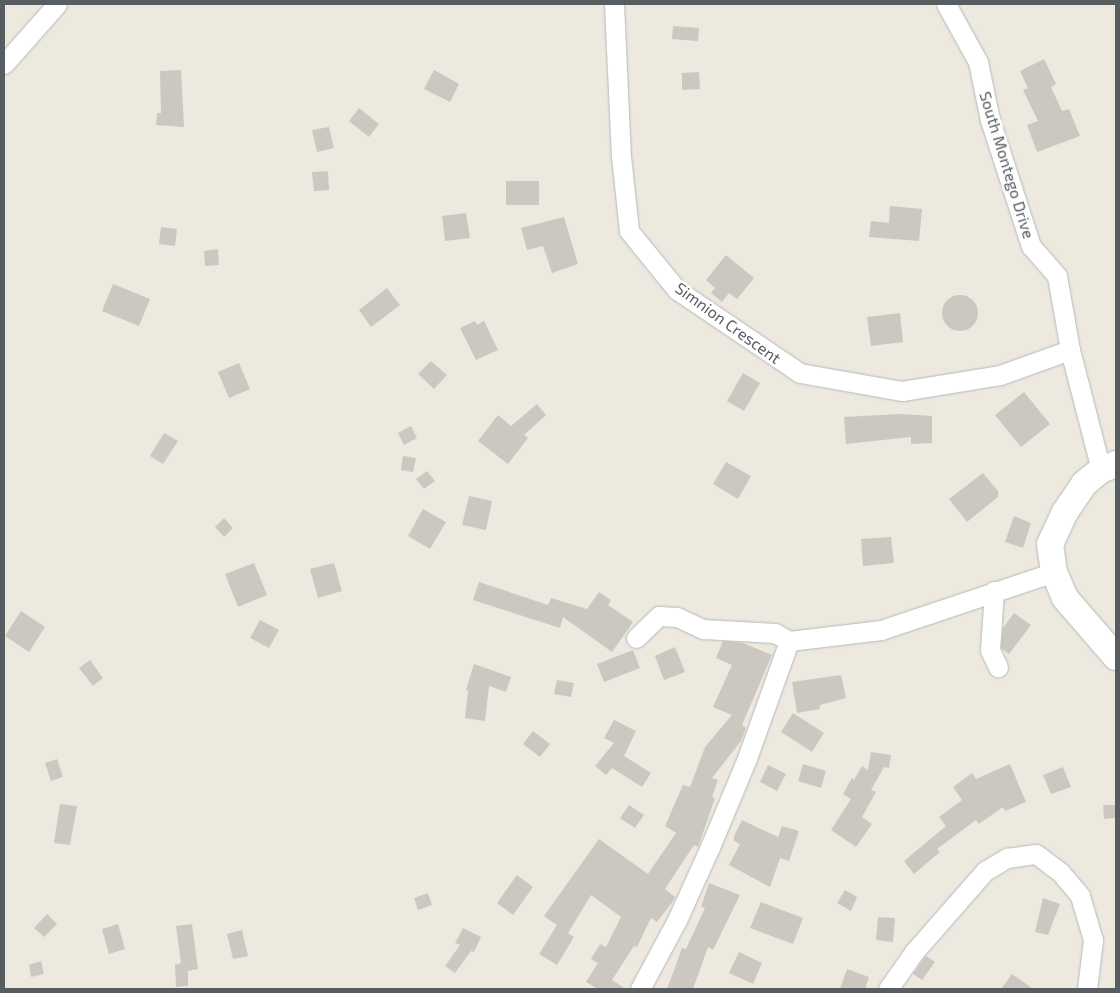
<!DOCTYPE html>
<style>
body{margin:0}
#map{position:relative;width:1120px;height:993px;overflow:hidden;background:#ede9df;font-family:"Exo 2",sans-serif}
div>[style]{position:absolute}
[style*='--x']{left:calc(var(--x)*1px);top:calc(var(--y)*1px);width:calc(var(--w)*1px);rotate:calc(var(--a)*1deg)}
.building>*{inset:0;background:#ccc7c1}
.round{border-radius:50%}
.roads{filter:drop-shadow(0 0 1px #b5b9bd) drop-shadow(0 0 1px #b5b9bd)}
.street>*{height:19px;margin:-9.5px;padding:0 9.5px;transform-origin:9.5px;border-radius:9.5px;background:#fff}
.secondary>*{height:26px;margin:-13px;padding:0 13px;transform-origin:13px;border-radius:13px;background:#fff}
span{translate:-50% -50%;white-space:nowrap;text-align:center;line-height:1.15;-webkit-text-stroke:5px #fff;paint-order:stroke}
.street-label{font-size:16px;color:#585d61}
.frame{position:absolute;inset:0;border:5px solid #585d61;pointer-events:none}
</style>
<div id="map">
<div class="building">
<div style="clip-path:polygon(673px 26px,699px 28px,698px 41px,672px 39px)"></div>
<div style="clip-path:polygon(1044px 59px,1056px 84px,1051px 87px,1062px 111px,1069px 109px,1080px 136px,1037px 152px,1027px 125px,1038px 121px,1023px 90px,1028px 88px,1020px 71px)"></div>
<div style="clip-path:polygon(181px 70px,184px 127px,156px 125px,157px 113px,161px 113px,160px 71px)"></div>
<div style="clip-path:polygon(434px 70px,459px 84px,450px 102px,424px 89px)"></div>
<div style="clip-path:polygon(699px 72px,700px 89px,682px 90px,682px 73px)"></div>
<div style="clip-path:polygon(359px 108px,379px 124px,369px 137px,349px 121px)"></div>
<div style="clip-path:polygon(329px 127px,334px 148px,317px 152px,312px 130px)"></div>
<div style="clip-path:polygon(328px 171px,329px 190px,314px 191px,312px 172px)"></div>
<div style="clip-path:polygon(506px 181px,539px 181px,539px 205px,506px 205px)"></div>
<div style="clip-path:polygon(890px 206px,922px 209px,919px 241px,869px 237px,871px 221px,889px 223px)"></div>
<div style="clip-path:polygon(466px 213px,470px 238px,445px 241px,442px 216px)"></div>
<div style="clip-path:polygon(564px 217px,578px 264px,552px 273px,543px 246px,527px 250px,521px 228px)"></div>
<div style="clip-path:polygon(161px 227px,177px 229px,175px 246px,159px 244px)"></div>
<div style="clip-path:polygon(218px 249px,219px 265px,205px 266px,204px 251px)"></div>
<div style="clip-path:polygon(726px 255px,754px 278px,737px 299px,729px 293px,722px 302px,711px 293px,715px 288px,706px 280px)"></div>
<div style="clip-path:polygon(113px 284px,150px 299px,139px 326px,102px 311px)"></div>
<div style="clip-path:polygon(387px 288px,400px 305px,371px 327px,359px 310px)"></div>
<div class="round" style="left:942px;top:295px;width:36px;height:36px"></div>
<div style="clip-path:polygon(900px 313px,903px 342px,871px 346px,867px 317px)"></div>
<div style="clip-path:polygon(475px 321px,477px 325px,484px 321px,498px 350px,476px 360px,460px 328px)"></div>
<div style="clip-path:polygon(431px 361px,447px 375px,434px 389px,418px 374px)"></div>
<div style="clip-path:polygon(239px 363px,250px 389px,229px 398px,218px 372px)"></div>
<div style="clip-path:polygon(743px 373px,760px 383px,744px 411px,727px 401px)"></div>
<div style="clip-path:polygon(1024px 392px,1050px 424px,1021px 447px,995px 415px)"></div>
<div style="clip-path:polygon(537px 404px,546px 415px,524px 435px,528px 438px,508px 464px,478px 441px,498px 415px,511px 426px)"></div>
<div style="clip-path:polygon(900px 414px,932px 416px,932px 443px,911px 444px,911px 437px,846px 444px,844px 417px)"></div>
<div style="clip-path:polygon(411px 426px,417px 438px,404px 445px,398px 433px)"></div>
<div style="clip-path:polygon(164px 433px,178px 441px,163px 464px,150px 456px)"></div>
<div style="clip-path:polygon(403px 456px,416px 458px,413px 472px,401px 470px)"></div>
<div style="clip-path:polygon(726px 462px,751px 476px,738px 499px,713px 484px)"></div>
<div style="clip-path:polygon(427px 471px,435px 481px,424px 489px,416px 479px)"></div>
<div style="clip-path:polygon(983px 473px,998px 491px,998px 497px,967px 522px,949px 499px)"></div>
<div style="clip-path:polygon(469px 496px,492px 501px,486px 530px,462px 525px)"></div>
<div style="clip-path:polygon(423px 509px,446px 522px,430px 549px,408px 536px)"></div>
<div style="clip-path:polygon(1014px 516px,1031px 523px,1023px 548px,1005px 542px)"></div>
<div style="clip-path:polygon(224px 518px,233px 528px,224px 537px,215px 527px)"></div>
<div style="clip-path:polygon(891px 537px,894px 563px,863px 566px,861px 539px)"></div>
<div style="clip-path:polygon(254px 563px,267px 595px,238px 607px,225px 574px)"></div>
<div style="clip-path:polygon(334px 563px,342px 591px,318px 598px,310px 569px)"></div>
<div style="clip-path:polygon(479px 582px,548px 605px,551px 598px,587px 609px,599px 592px,611px 600px,608px 605px,633px 622px,612px 652px,563px 617px,560px 628px,473px 600px)"></div>
<div style="clip-path:polygon(21px 611px,45px 627px,29px 652px,5px 636px)"></div>
<div style="clip-path:polygon(1014px 613px,1031px 625px,1009px 654px,1001px 648px,1003px 628px)"></div>
<div style="clip-path:polygon(260px 620px,279px 630px,269px 648px,250px 638px)"></div>
<div style="clip-path:polygon(723px 641px,743px 643px,772px 655px,742px 725px,746px 728px,741px 741px,712px 778px,718px 780px,712px 797px,715px 798px,698px 847px,694px 845px,665px 889px,675px 897px,673px 901px,657px 922px,651px 918px,637px 947px,634px 946px,612px 980px,626px 989px,598px 989px,586px 982px,598px 963px,591px 959px,600px 944px,606px 947px,621px 917px,591px 895px,568px 933px,574px 937px,557px 965px,539px 954px,557px 925px,544px 916px,599px 839px,648px 874px,676px 833px,665px 826px,683px 785px,690px 787px,705px 747px,732px 715px,713px 707px,732px 665px,716px 658px)"></div>
<div style="clip-path:polygon(675px 647px,685px 672px,664px 680px,655px 656px)"></div>
<div style="clip-path:polygon(633px 650px,640px 668px,604px 682px,597px 664px)"></div>
<div style="clip-path:polygon(90px 660px,103px 678px,93px 686px,79px 668px)"></div>
<div style="clip-path:polygon(474px 664px,511px 677px,506px 692px,489px 686px,485px 721px,465px 718px,468px 690px,466px 690px)"></div>
<div style="clip-path:polygon(841px 675px,846px 698px,820px 705px,820px 709px,797px 713px,792px 682px)"></div>
<div style="clip-path:polygon(557px 680px,574px 683px,571px 697px,554px 694px)"></div>
<div style="clip-path:polygon(793px 713px,824px 733px,812px 752px,781px 732px)"></div>
<div style="clip-path:polygon(614px 720px,636px 731px,624px 756px,651px 773px,642px 787px,612px 768px,606px 775px,595px 766px,614px 743px,604px 738px)"></div>
<div style="clip-path:polygon(533px 731px,550px 744px,540px 757px,523px 744px)"></div>
<div style="clip-path:polygon(871px 752px,891px 755px,889px 768px,884px 767px,871px 790px,876px 792px,862px 817px,872px 824px,856px 847px,831px 830px,851px 799px,843px 794px,852px 778px,854px 780px,862px 766px,868px 770px)"></div>
<div style="clip-path:polygon(57px 759px,63px 777px,51px 781px,45px 763px)"></div>
<div style="clip-path:polygon(803px 764px,826px 771px,821px 788px,798px 781px)"></div>
<div style="clip-path:polygon(1010px 764px,1026px 802px,1005px 811px,1003px 807px,979px 824px,976px 820px,937px 849px,940px 852px,914px 874px,904px 861px,946px 826px,939px 817px,962px 800px,953px 787px,972px 773px,976px 779px)"></div>
<div style="clip-path:polygon(768px 765px,786px 774px,777px 791px,760px 782px)"></div>
<div style="clip-path:polygon(1063px 767px,1071px 787px,1051px 794px,1043px 775px)"></div>
<div style="clip-path:polygon(60px 804px,77px 806px,70px 845px,54px 843px)"></div>
<div style="clip-path:polygon(629px 805px,644px 815px,635px 828px,620px 818px)"></div>
<div style="clip-path:polygon(1103px 805px,1116px 805px,1116px 818px,1104px 819px)"></div>
<div style="clip-path:polygon(742px 820px,778px 837px,782px 826px,799px 831px,789px 861px,780px 858px,770px 887px,729px 865px,740px 844px,734px 841px,734px 836px)"></div>
<div style="clip-path:polygon(517px 875px,533px 887px,513px 915px,497px 903px)"></div>
<div style="clip-path:polygon(709px 883px,740px 895px,713px 950px,708px 947px,693px 989px,667px 989px,682px 948px,686px 949px,705px 908px,701px 907px)"></div>
<div style="clip-path:polygon(845px 890px,857px 897px,851px 911px,837px 903px)"></div>
<div style="clip-path:polygon(428px 893px,432px 905px,418px 910px,414px 898px)"></div>
<div style="clip-path:polygon(1043px 898px,1060px 904px,1048px 935px,1035px 932px)"></div>
<div style="clip-path:polygon(761px 902px,803px 918px,793px 944px,750px 928px)"></div>
<div style="clip-path:polygon(47px 914px,57px 924px,44px 937px,34px 928px)"></div>
<div style="clip-path:polygon(878px 917px,895px 918px,893px 942px,876px 940px)"></div>
<div style="clip-path:polygon(118px 924px,125px 949px,109px 954px,102px 929px)"></div>
<div style="clip-path:polygon(192px 924px,198px 969px,188px 971px,188px 986px,176px 987px,175px 965px,181px 963px,176px 926px)"></div>
<div style="clip-path:polygon(463px 928px,481px 937px,474px 952px,471px 951px,455px 973px,445px 966px,460px 945px,455px 943px)"></div>
<div style="clip-path:polygon(242px 930px,248px 956px,233px 959px,227px 934px)"></div>
<div style="clip-path:polygon(739px 952px,762px 963px,753px 984px,729px 973px)"></div>
<div style="clip-path:polygon(926px 956px,935px 962px,922px 980px,913px 974px)"></div>
<div style="clip-path:polygon(41px 961px,44px 974px,31px 977px,29px 965px)"></div>
<div style="clip-path:polygon(847px 969px,869px 977px,865px 989px,840px 989px)"></div>
<div style="clip-path:polygon(1012px 974px,1033px 989px,1001px 989px)"></div>
</div>
<div class="roads">
<div class="street">
<div style="--x:614;--y:4;--w:152;--a:87.4"></div>
<div style="--x:621;--y:156;--w:75;--a:83.9"></div>
<div style="--x:629;--y:231;--w:76;--a:50.9"></div>
<div style="--x:677;--y:290;--w:148;--a:34"></div>
<div style="--x:800;--y:373;--w:104;--a:10"></div>
<div style="--x:902;--y:391;--w:99;--a:-9.3"></div>
<div style="--x:1000;--y:375;--w:74;--a:-19.7"></div>
<div style="--x:946;--y:4;--w:66;--a:61.1"></div>
<div style="--x:978;--y:62;--w:59;--a:78.3"></div>
<div style="--x:990;--y:120;--w:133;--a:72"></div>
<div style="--x:1031;--y:246;--w:40;--a:49"></div>
<div style="--x:1057;--y:276;--w:75;--a:80"></div>
<div style="--x:1070;--y:350;--w:124;--a:75.5"></div>
<div style="--x:4;--y:64;--w:80;--a:-48.5"></div>
<div style="--x:994;--y:591;--w:59;--a:93.9"></div>
<div style="--x:990;--y:650;--w:19;--a:65"></div>
<div style="--x:636;--y:638;--w:32;--a:-44"></div>
<div style="--x:659;--y:616;--w:18;--a:3"></div>
<div style="--x:677;--y:617;--w:29;--a:25"></div>
<div style="--x:703;--y:629;--w:72;--a:3.2"></div>
<div style="--x:775;--y:633;--w:16;--a:30"></div>
<div style="--x:640;--y:989;--w:78;--a:-61.8"></div>
<div style="--x:677;--y:920;--w:80;--a:-65.7"></div>
<div style="--x:710;--y:847;--w:93;--a:-67.3"></div>
<div style="--x:746;--y:761;--w:127;--a:-70.3"></div>
<div style="--x:789;--y:641;--w:93;--a:-6.8"></div>
<div style="--x:881;--y:630;--w:182;--a:-18.5"></div>
<div style="--x:888;--y:989;--w:45;--a:-54.9"></div>
<div style="--x:914;--y:952;--w:108;--a:-48.8"></div>
<div style="--x:985;--y:871;--w:26;--a:-31"></div>
<div style="--x:1007;--y:858;--w:29;--a:-8"></div>
<div style="--x:1036;--y:854;--w:31;--a:37"></div>
<div style="--x:1061;--y:873;--w:30;--a:50"></div>
<div style="--x:1080;--y:896;--w:46;--a:73.5"></div>
<div style="--x:1093;--y:940;--w:49;--a:97"></div>
</div>
<div class="secondary">
<div style="--x:1116;--y:464;--w:16;--a:158"></div>
<div style="--x:1101;--y:470;--w:22;--a:141"></div>
<div style="--x:1084;--y:484;--w:34;--a:124"></div>
<div style="--x:1065;--y:512;--w:35;--a:115"></div>
<div style="--x:1050;--y:544;--w:28;--a:82"></div>
<div style="--x:1054;--y:572;--w:28;--a:67"></div>
<div style="--x:1065;--y:598;--w:78;--a:49.2"></div>
</div>
</div>
<div class="street-label">
<span style="left:1007px;top:165px;rotate:73deg">South Montego Drive</span>
<span style="left:728px;top:323px;rotate:36deg">Simnion Crescent</span>
</div>
<div class="frame"></div>
</div>
